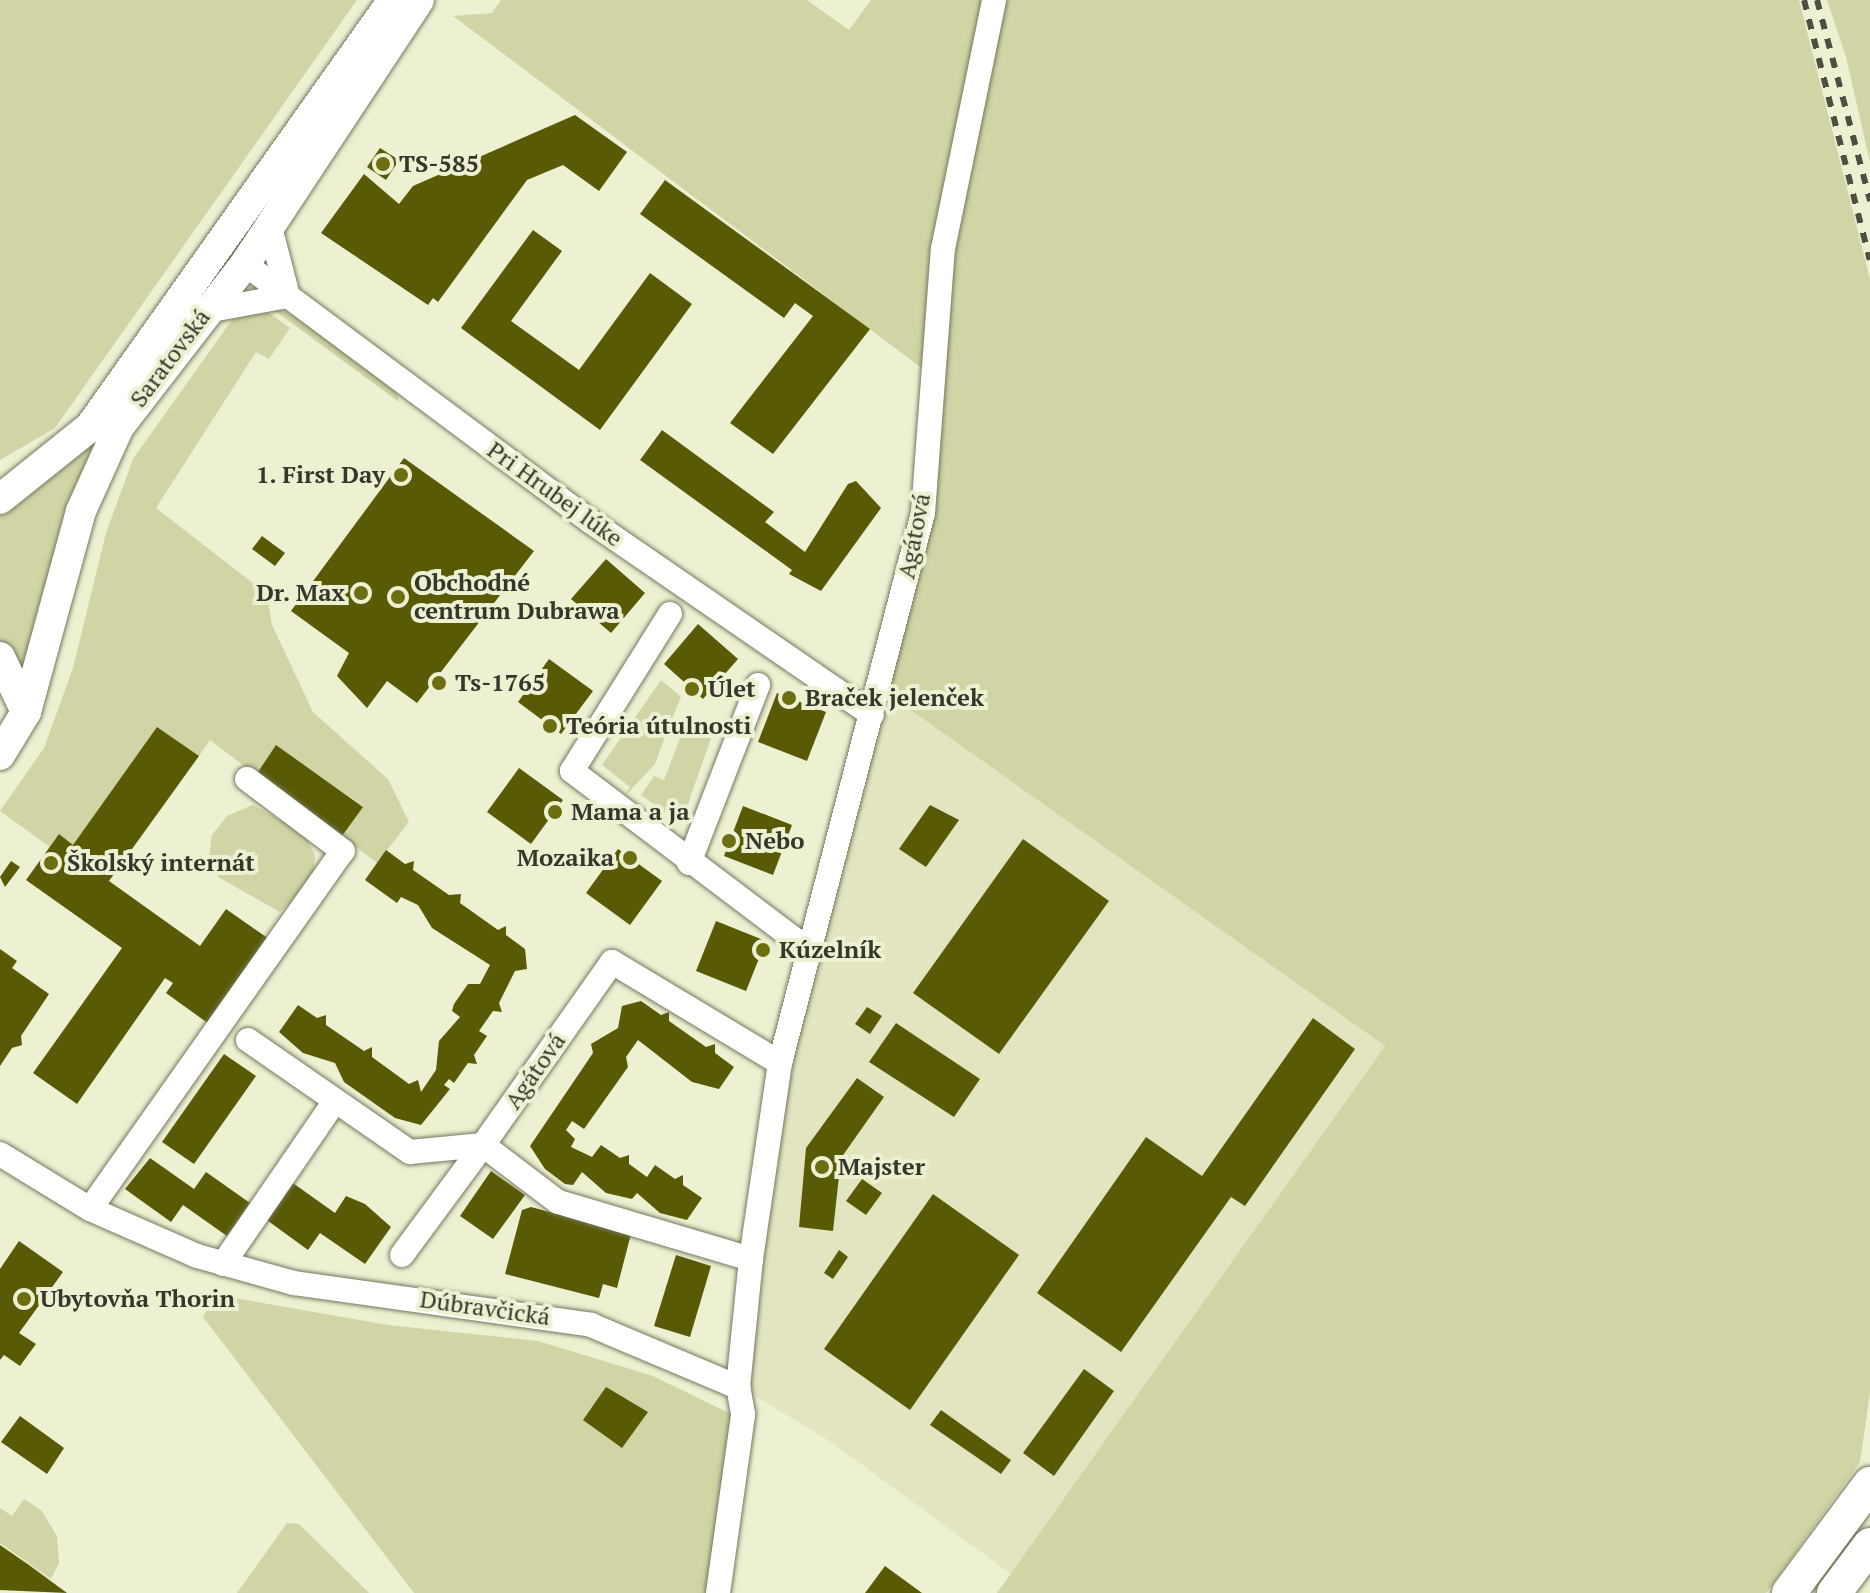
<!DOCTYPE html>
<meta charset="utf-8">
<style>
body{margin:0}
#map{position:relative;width:1870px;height:1593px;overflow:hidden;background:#eef0d2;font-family:"PT Serif",serif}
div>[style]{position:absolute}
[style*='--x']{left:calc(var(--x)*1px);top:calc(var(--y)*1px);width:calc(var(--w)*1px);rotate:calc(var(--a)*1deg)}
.built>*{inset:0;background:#e2e5c0}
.green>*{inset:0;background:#d1d5a5}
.building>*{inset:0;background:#585a06}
.roads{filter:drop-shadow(0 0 2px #76775d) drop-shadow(0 0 2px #76775d)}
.minor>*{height:24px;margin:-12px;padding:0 12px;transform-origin:12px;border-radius:12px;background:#fff}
.major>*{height:30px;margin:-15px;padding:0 15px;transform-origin:15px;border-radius:15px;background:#fff}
.highway>*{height:34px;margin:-17px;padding:0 17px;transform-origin:17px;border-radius:17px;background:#fff}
.rail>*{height:6px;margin-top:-3px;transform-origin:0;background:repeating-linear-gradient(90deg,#4e4f41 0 10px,transparent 0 20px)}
.dots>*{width:22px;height:22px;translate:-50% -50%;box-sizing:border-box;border:4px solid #eef0d2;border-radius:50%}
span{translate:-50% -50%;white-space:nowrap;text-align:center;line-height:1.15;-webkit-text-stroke:8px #eef0d2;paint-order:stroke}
.poi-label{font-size:24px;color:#36372b;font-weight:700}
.left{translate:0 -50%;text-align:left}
.right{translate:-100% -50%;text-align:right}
.street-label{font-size:24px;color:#36372b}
</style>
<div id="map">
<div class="built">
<div style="clip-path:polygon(881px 689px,1385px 1046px,1011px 1574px,831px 1442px,739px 1386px,780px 1063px)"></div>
</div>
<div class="green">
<div style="clip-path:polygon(0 0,357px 0,55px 428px,0 460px)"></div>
<div style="clip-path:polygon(501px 0,807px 0,849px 30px,871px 0,1799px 0,1870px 279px,1870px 1393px,1860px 1462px,1766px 1593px,997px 1593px,1385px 1046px,881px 689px,923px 513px,931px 375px,453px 16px,492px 13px)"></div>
<div style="clip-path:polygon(1827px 0,1870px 0,1870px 162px,1846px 57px)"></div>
<div style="clip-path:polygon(263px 302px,299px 318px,397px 391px,399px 402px)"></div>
<div style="clip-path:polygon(265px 310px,290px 328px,269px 359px,256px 352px,156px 508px,267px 594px,272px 625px,313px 712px,388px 779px,409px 822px,377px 863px,342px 836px,363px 806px,277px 746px,256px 775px,210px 740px,199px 756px,73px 845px,59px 834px,50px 847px,0 811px,44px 748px,73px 668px,106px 533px,133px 459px,234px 317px)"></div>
<div style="clip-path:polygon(103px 437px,26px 712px,0 657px,0 499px)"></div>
<div style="clip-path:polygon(661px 680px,681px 697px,670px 724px,658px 722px,669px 726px,655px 764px,624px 797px,630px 787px,602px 765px)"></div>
<div style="clip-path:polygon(684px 728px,711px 738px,681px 824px,641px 795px,654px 776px,664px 780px)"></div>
<div style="clip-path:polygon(253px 805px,304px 834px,315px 855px,313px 878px,280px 912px,218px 877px,209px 858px,212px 835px,227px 816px)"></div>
<div style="clip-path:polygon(217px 1295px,388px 1325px,538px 1341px,653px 1376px,733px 1415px,708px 1593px,414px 1593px,203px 1317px)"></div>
<div style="clip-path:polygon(24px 1499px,41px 1510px,57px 1536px,59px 1563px,51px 1579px,0 1543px,0 1508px,12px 1516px)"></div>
<div style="clip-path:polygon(287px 1523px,299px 1524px,369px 1593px,237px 1593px)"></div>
</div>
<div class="building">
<div style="clip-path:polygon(575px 115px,627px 152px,599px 191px,563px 165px,527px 180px,438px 302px,433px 298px,428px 305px,321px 233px,364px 174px,399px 204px,413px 186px)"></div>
<div style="clip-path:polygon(380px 148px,399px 160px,386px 180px,367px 167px)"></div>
<div style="clip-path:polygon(665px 180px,870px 329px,773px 454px,730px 423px,813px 316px,795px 303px,784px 318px,640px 214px)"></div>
<div style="clip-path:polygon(533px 230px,562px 251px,511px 321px,579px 370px,650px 273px,692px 304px,600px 430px,461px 328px)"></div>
<div style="clip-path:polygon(662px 430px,774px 512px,765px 522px,805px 552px,848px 484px,856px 481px,881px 508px,821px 591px,789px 574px,792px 570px,640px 460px)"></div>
<div style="clip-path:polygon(404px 458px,534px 551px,417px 703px,387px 681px,367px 708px,337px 676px,349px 653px,291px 611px)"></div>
<div style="clip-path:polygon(262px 536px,285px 553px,275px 566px,252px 549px)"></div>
<div style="clip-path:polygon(606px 559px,645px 593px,611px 633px,571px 599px)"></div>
<div style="clip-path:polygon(698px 624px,738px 659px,703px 699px,664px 664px)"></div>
<div style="clip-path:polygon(549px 659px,593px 691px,561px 734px,518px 702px)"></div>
<div style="clip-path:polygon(777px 693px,826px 712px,807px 761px,758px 742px)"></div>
<div style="clip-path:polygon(157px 727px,199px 756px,109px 881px,200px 946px,226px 909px,269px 939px,209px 1024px,166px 993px,173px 983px,165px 978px,77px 1104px,33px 1073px,122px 948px,26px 880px,59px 834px,73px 845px)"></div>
<div style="clip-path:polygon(276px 745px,363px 807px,342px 836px,256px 775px)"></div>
<div style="clip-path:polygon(519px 768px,563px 800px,531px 844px,487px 812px)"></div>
<div style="clip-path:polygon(930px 805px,959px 820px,926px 867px,899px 849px)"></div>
<div style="clip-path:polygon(743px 806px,792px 825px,773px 875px,724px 856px)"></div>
<div style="clip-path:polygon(1023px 839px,1109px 901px,999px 1054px,913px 993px)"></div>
<div style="clip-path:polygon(618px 849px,662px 881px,630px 925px,586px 893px)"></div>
<div style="clip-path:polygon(386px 850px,405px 864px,414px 861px,413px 870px,449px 895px,461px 894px,460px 903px,498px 930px,506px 926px,506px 935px,525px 949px,527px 969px,515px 971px,499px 1003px,502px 1012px,493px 1011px,479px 1031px,487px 1036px,474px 1055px,477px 1064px,468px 1063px,454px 1083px,449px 1079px,444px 1085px,450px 1089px,421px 1125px,395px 1118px,344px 1082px,335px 1063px,303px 1053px,279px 1032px,298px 1005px,317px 1018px,326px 1015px,326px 1025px,364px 1051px,372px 1047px,372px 1057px,409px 1084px,418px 1080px,421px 1092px,436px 1070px,439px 1041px,460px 1017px,452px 1011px,454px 1004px,468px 984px,480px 984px,490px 965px,432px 928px,418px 905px,401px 897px,397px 903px,365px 880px)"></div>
<div style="clip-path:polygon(11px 861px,20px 867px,5px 887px,0 877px)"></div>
<div style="clip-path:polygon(716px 921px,766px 941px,746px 991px,696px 971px)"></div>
<div style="clip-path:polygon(0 949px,17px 961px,12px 968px,49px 994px,21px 1036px,22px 1045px,12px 1048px,0 1066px)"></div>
<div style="clip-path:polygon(641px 1001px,661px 1015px,669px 1012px,669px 1021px,706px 1047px,715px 1044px,715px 1053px,734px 1067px,719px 1089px,692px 1082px,638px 1040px,626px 1057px,628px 1067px,584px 1129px,572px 1121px,566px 1130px,575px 1139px,571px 1147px,592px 1157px,601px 1145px,620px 1158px,629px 1155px,629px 1164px,647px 1177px,655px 1165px,675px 1179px,683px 1175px,683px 1185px,702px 1198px,687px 1220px,660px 1213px,637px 1193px,632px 1199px,606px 1193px,582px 1172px,573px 1185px,565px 1184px,545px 1169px,530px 1146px,593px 1053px,591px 1044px,618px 1028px,622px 1006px)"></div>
<div style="clip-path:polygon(867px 1007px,882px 1016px,870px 1034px,855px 1024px)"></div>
<div style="clip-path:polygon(1313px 1018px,1355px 1049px,1245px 1206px,1231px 1197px,1121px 1352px,1037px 1293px,1146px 1137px,1202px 1176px)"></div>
<div style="clip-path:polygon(896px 1023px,980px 1079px,954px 1117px,869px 1062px)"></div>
<div style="clip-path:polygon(224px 1054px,256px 1076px,194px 1164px,162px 1142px)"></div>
<div style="clip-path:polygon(857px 1078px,884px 1097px,841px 1158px,833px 1231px,799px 1227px,806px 1148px)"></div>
<div style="clip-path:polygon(150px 1158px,194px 1189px,206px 1172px,250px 1203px,227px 1236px,183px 1205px,171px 1222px,125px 1189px)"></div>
<div style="clip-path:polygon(491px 1171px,525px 1195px,493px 1239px,460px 1216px)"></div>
<div style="clip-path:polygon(862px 1179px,882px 1193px,866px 1215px,846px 1201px)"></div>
<div style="clip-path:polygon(290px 1181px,335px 1213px,346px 1196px,365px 1204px,391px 1227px,365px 1264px,320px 1233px,308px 1250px,264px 1218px)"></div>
<div style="clip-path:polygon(933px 1194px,1019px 1255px,910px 1410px,824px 1349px)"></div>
<div style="clip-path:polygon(531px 1207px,631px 1234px,617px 1288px,603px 1284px,599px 1298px,505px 1274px,522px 1210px)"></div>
<div style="clip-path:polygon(19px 1241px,63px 1272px,19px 1333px,36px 1344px,20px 1366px,4px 1355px,0 1360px,0 1269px)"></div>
<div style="clip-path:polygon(839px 1250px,848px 1257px,833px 1279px,824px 1273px)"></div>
<div style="clip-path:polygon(676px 1255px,711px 1266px,690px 1337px,654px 1326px)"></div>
<div style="clip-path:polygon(1084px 1369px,1114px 1391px,1054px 1476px,1023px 1453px)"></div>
<div style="clip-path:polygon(606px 1387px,648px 1412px,622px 1448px,583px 1420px)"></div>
<div style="clip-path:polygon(941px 1410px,1011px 1460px,1001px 1474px,930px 1425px)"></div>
<div style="clip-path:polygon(20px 1416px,64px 1448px,47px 1474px,1px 1442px)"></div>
<div style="clip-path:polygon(0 1545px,29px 1565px,67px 1593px,0 1590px)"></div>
<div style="clip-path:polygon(885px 1566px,922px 1593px,865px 1593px)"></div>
</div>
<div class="roads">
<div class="minor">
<div style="--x:270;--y:227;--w:71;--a:75.4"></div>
<div style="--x:245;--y:264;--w:430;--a:36.7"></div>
<div style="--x:590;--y:521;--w:342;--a:34.5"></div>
<div style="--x:206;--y:311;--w:83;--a:-10.4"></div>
<div style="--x:670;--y:614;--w:185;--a:122"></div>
<div style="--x:572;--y:771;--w:298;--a:37.1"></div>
<div style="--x:689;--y:863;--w:191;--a:-68.8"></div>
<div style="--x:248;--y:1040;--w:197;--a:34.7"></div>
<div style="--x:410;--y:1152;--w:73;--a:-5.5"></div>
<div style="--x:0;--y:1154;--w:105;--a:31.4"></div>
<div style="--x:90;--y:1209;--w:117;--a:23.7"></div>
<div style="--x:197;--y:1256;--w:101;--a:15.6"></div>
<div style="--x:294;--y:1283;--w:300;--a:8"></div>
<div style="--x:591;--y:1325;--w:160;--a:22.9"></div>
<div style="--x:90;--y:1209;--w:438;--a:-54.8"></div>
<div style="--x:343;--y:851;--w:120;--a:-143.1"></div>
<div style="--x:402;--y:1255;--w:137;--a:-53.6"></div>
<div style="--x:751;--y:1259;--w:201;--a:-163.5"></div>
<div style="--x:558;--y:1202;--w:94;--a:-142.8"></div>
<div style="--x:483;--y:1145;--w:224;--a:-54.8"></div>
<div style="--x:612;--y:962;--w:196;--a:31"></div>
<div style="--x:223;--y:1264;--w:198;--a:-55.5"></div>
<div style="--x:718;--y:1593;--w:181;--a:-82"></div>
<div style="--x:743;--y:1414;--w:27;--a:-100"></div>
<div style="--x:738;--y:1387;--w:129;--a:-84.2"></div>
<div style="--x:751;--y:1259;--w:198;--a:-81.6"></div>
<div style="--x:780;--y:1063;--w:568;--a:-75.43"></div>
<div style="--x:923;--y:513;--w:265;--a:-85.7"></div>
<div style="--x:943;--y:249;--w:254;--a:-78.4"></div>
</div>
<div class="major">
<div style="--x:0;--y:499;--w:115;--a:-38.7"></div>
<div style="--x:90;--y:427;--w:524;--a:-54.64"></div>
<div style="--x:0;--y:657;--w:61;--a:64.7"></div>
<div style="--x:0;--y:755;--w:50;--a:-58.8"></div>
<div style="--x:26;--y:712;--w:208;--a:-74.7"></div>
<div style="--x:81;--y:511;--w:92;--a:-65.7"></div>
<div style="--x:119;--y:427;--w:206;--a:-52.3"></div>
<div style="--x:245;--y:264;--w:316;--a:-56.6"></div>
</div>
<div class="highway">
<div style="--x:1789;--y:1593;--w:136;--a:-53.4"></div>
<div style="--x:1834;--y:1593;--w:60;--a:-53.1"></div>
</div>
</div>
<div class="rail">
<div style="--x:1804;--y:0;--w:268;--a:75.8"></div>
<div style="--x:1817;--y:0;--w:208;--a:75.2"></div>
</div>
<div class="dots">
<div style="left:383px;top:164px;background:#6c6e10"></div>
<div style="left:401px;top:475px;background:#6c6e10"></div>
<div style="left:361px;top:593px;background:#6c6e10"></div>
<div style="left:398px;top:597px;background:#6c6e10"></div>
<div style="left:439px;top:683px;background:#6c6e10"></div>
<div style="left:692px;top:689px;background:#6c6e10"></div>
<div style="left:789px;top:698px;background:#6c6e10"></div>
<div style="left:550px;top:726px;background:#6c6e10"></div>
<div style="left:555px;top:812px;background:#6c6e10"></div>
<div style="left:729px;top:841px;background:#6c6e10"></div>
<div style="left:630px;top:858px;background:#6c6e10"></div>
<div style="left:51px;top:863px;background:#6c6e10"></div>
<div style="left:763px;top:950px;background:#6c6e10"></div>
<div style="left:822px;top:1167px;background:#6c6e10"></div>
<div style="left:24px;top:1299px;background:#6c6e10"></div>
</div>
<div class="poi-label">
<span class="left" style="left:399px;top:164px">TS-585</span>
<span class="right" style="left:385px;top:475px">1. First Day</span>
<span class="left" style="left:414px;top:597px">Obchodné<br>centrum Dubrawa</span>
<span class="right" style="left:345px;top:593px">Dr. Max</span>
<span class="left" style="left:455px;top:683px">Ts-1765</span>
<span class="left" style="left:708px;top:689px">Úlet</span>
<span class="left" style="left:805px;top:698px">Braček jelenček</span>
<span class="left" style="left:566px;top:726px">Teória útulnosti</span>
<span class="left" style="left:571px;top:812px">Mama a ja</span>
<span class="left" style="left:745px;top:841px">Nebo</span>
<span class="right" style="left:614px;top:858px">Mozaika</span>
<span class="left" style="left:67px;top:863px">Školský internát</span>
<span class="left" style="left:779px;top:950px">Kúzelník</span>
<span class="left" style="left:838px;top:1167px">Majster</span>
<span class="left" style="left:40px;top:1299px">Ubytovňa Thorin</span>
</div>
<div class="street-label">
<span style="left:170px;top:358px;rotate:-53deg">Saratovská</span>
<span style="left:555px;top:494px;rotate:36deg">Pri Hrubej lúke</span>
<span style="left:914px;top:536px;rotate:-79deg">Agátová</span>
<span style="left:535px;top:1071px;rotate:-55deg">Agátová</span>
<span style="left:485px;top:1308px;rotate:8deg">Dúbravčická</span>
</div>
</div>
